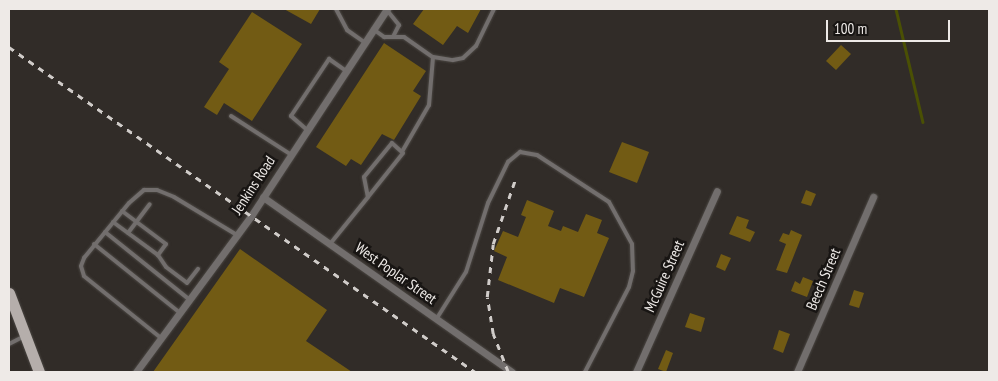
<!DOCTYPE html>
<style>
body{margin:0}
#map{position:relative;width:998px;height:381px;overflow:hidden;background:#312c28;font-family:"PT Sans Narrow",sans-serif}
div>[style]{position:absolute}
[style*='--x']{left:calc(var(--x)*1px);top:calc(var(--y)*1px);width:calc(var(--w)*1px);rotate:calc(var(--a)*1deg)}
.stream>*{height:2.5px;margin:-1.25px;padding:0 1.25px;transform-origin:1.25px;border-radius:1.25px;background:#4a5004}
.building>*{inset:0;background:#725b14}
.roads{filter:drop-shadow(0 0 1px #4b4743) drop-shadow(0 0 1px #4b4743)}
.lane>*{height:4px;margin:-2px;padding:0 2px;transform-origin:2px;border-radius:2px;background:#726e6d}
.street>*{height:7px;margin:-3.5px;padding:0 3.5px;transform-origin:3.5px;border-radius:3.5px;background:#726e6d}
.primary>*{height:11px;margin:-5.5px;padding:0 5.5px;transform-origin:5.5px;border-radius:5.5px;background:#b5aeab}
.rail>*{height:2.5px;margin-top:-1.25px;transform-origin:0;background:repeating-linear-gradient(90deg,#d0ccc9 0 6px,transparent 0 12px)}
span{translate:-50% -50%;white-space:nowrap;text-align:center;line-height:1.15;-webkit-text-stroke:5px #181513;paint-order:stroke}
.street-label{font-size:15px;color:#eeeae7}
.frame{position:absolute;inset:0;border:10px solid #eeeae7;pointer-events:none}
.scale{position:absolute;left:826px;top:20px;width:124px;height:22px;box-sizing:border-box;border:2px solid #eeeae7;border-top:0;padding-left:6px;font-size:15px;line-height:18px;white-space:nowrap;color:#eeeae7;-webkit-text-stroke:4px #181513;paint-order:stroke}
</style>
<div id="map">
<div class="stream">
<div style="--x:896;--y:9;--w:116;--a:76.6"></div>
</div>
<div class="building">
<div style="clip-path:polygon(284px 9px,320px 9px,311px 24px)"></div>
<div style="clip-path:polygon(424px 9px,481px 9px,468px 33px,457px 26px,443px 45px,413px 24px)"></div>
<div style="clip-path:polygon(252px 12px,302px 44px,252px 121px,224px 103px,217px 115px,204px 107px,229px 69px,219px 62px)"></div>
<div style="clip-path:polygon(384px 43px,426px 71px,413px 91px,421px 96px,394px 140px,382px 134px,361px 165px,351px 159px,346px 166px,316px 147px)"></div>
<div style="clip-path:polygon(841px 45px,851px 54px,836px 70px,826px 61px)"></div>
<div style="clip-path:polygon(622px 142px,649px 152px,637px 183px,609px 172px)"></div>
<div style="clip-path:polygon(806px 190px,816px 194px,811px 206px,801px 203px)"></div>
<div style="clip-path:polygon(527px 200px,554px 211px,548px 226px,561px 231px,563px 226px,578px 232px,586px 214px,602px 220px,597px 233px,609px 238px,584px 297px,560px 288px,554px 303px,498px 280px,507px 257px,494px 251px,503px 231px,518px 237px,526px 217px,521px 215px)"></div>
<div style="clip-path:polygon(737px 216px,749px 220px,746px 228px,755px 232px,750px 242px,729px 234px)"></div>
<div style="clip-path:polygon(791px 230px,802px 235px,787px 273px,776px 270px,786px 244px,779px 241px,783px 233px,789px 235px)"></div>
<div style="clip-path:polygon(240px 249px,327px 310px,306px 341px,352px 372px,153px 372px)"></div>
<div style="clip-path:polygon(721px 254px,731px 258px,725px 271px,716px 267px)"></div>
<div style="clip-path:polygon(803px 277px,813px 281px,807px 297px,791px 291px,795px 281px,800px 284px)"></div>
<div style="clip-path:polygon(854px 290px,864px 293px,859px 308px,849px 305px)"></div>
<div style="clip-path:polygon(690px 313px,705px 318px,701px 332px,685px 327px)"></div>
<div style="clip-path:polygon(779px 330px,790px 334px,783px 353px,773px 349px)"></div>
<div style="clip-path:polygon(666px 350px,673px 353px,666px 372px,658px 369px)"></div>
</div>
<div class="roads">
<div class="lane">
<div style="--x:336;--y:9;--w:24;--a:62"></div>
<div style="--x:347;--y:30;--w:21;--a:35"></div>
<div style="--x:386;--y:9;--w:21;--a:51"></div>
<div style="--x:399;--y:25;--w:13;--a:117"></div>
<div style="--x:373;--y:29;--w:14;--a:36"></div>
<div style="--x:384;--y:37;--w:20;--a:0"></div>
<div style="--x:404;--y:37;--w:35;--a:35"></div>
<div style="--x:433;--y:57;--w:20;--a:9"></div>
<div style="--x:453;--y:60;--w:10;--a:-11"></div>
<div style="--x:463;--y:58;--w:18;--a:-43"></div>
<div style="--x:476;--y:46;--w:41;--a:-64.1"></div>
<div style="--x:231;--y:116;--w:70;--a:32.8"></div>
<div style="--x:306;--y:129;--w:20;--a:-139"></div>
<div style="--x:291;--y:116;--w:69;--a:-56.3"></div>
<div style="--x:329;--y:59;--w:19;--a:35"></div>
<div style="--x:403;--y:150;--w:52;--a:-60"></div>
<div style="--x:429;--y:105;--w:48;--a:-85.2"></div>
<div style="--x:122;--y:211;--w:55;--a:36.9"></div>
<div style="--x:166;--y:244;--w:14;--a:126"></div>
<div style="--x:113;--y:222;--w:56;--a:36.3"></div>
<div style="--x:158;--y:255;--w:14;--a:56"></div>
<div style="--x:166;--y:267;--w:26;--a:37"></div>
<div style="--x:187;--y:283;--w:18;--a:-52"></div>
<div style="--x:105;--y:232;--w:109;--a:38.7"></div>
<div style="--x:128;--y:233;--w:36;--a:-53"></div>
<div style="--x:94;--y:244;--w:110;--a:38.7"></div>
<div style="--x:330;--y:244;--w:60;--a:-51"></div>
<div style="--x:368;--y:197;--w:56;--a:-51.5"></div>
<div style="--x:403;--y:153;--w:15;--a:-138"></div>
<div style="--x:392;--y:143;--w:44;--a:129.5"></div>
<div style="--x:364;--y:177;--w:20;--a:79"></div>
<div style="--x:437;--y:318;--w:54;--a:-57.8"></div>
<div style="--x:466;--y:272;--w:72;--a:-72.3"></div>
<div style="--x:488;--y:203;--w:46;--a:-64"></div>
<div style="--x:508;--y:162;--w:16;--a:-40"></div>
<div style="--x:520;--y:152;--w:17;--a:10"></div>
<div style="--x:537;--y:155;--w:86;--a:33.1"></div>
<div style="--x:609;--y:202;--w:48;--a:61.3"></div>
<div style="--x:632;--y:244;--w:27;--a:88"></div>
<div style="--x:633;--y:271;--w:16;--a:104"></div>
<div style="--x:629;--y:287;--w:96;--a:117.4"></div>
<div style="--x:161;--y:338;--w:99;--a:-141.2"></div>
<div style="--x:84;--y:276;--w:10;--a:-107"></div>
<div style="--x:81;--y:266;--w:9;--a:-69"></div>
<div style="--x:84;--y:258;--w:71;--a:-50.7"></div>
<div style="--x:129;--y:203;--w:20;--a:-41"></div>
<div style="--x:144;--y:190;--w:13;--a:0"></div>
<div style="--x:157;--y:190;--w:18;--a:22"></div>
<div style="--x:174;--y:197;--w:74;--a:31.1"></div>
<div style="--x:9;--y:344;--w:18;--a:-27"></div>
</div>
<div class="street">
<div style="--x:263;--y:197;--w:304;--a:35.1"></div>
<div style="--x:136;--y:372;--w:194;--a:-53.6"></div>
<div style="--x:251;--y:216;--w:248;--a:-56.7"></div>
<div style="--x:636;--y:372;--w:198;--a:-65.9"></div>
<div style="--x:797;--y:372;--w:191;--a:-66.5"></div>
</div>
<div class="primary">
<div style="--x:9;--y:293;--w:85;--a:69.2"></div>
</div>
</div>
<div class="rail">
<div style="--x:9;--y:47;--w:568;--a:34.89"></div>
<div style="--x:508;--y:372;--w:41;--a:-111.5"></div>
<div style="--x:493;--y:334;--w:37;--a:-99"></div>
<div style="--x:487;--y:297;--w:53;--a:-83.5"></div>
<div style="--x:493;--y:244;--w:68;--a:-71"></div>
</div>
<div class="street-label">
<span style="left:253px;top:185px;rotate:-57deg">Jenkins Road</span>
<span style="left:396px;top:273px;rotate:35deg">West Poplar Street</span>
<span style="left:664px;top:276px;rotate:-66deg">McGuire Street</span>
<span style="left:823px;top:279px;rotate:-67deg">Beech Street</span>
</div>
<div class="frame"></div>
<div class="scale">100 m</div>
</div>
